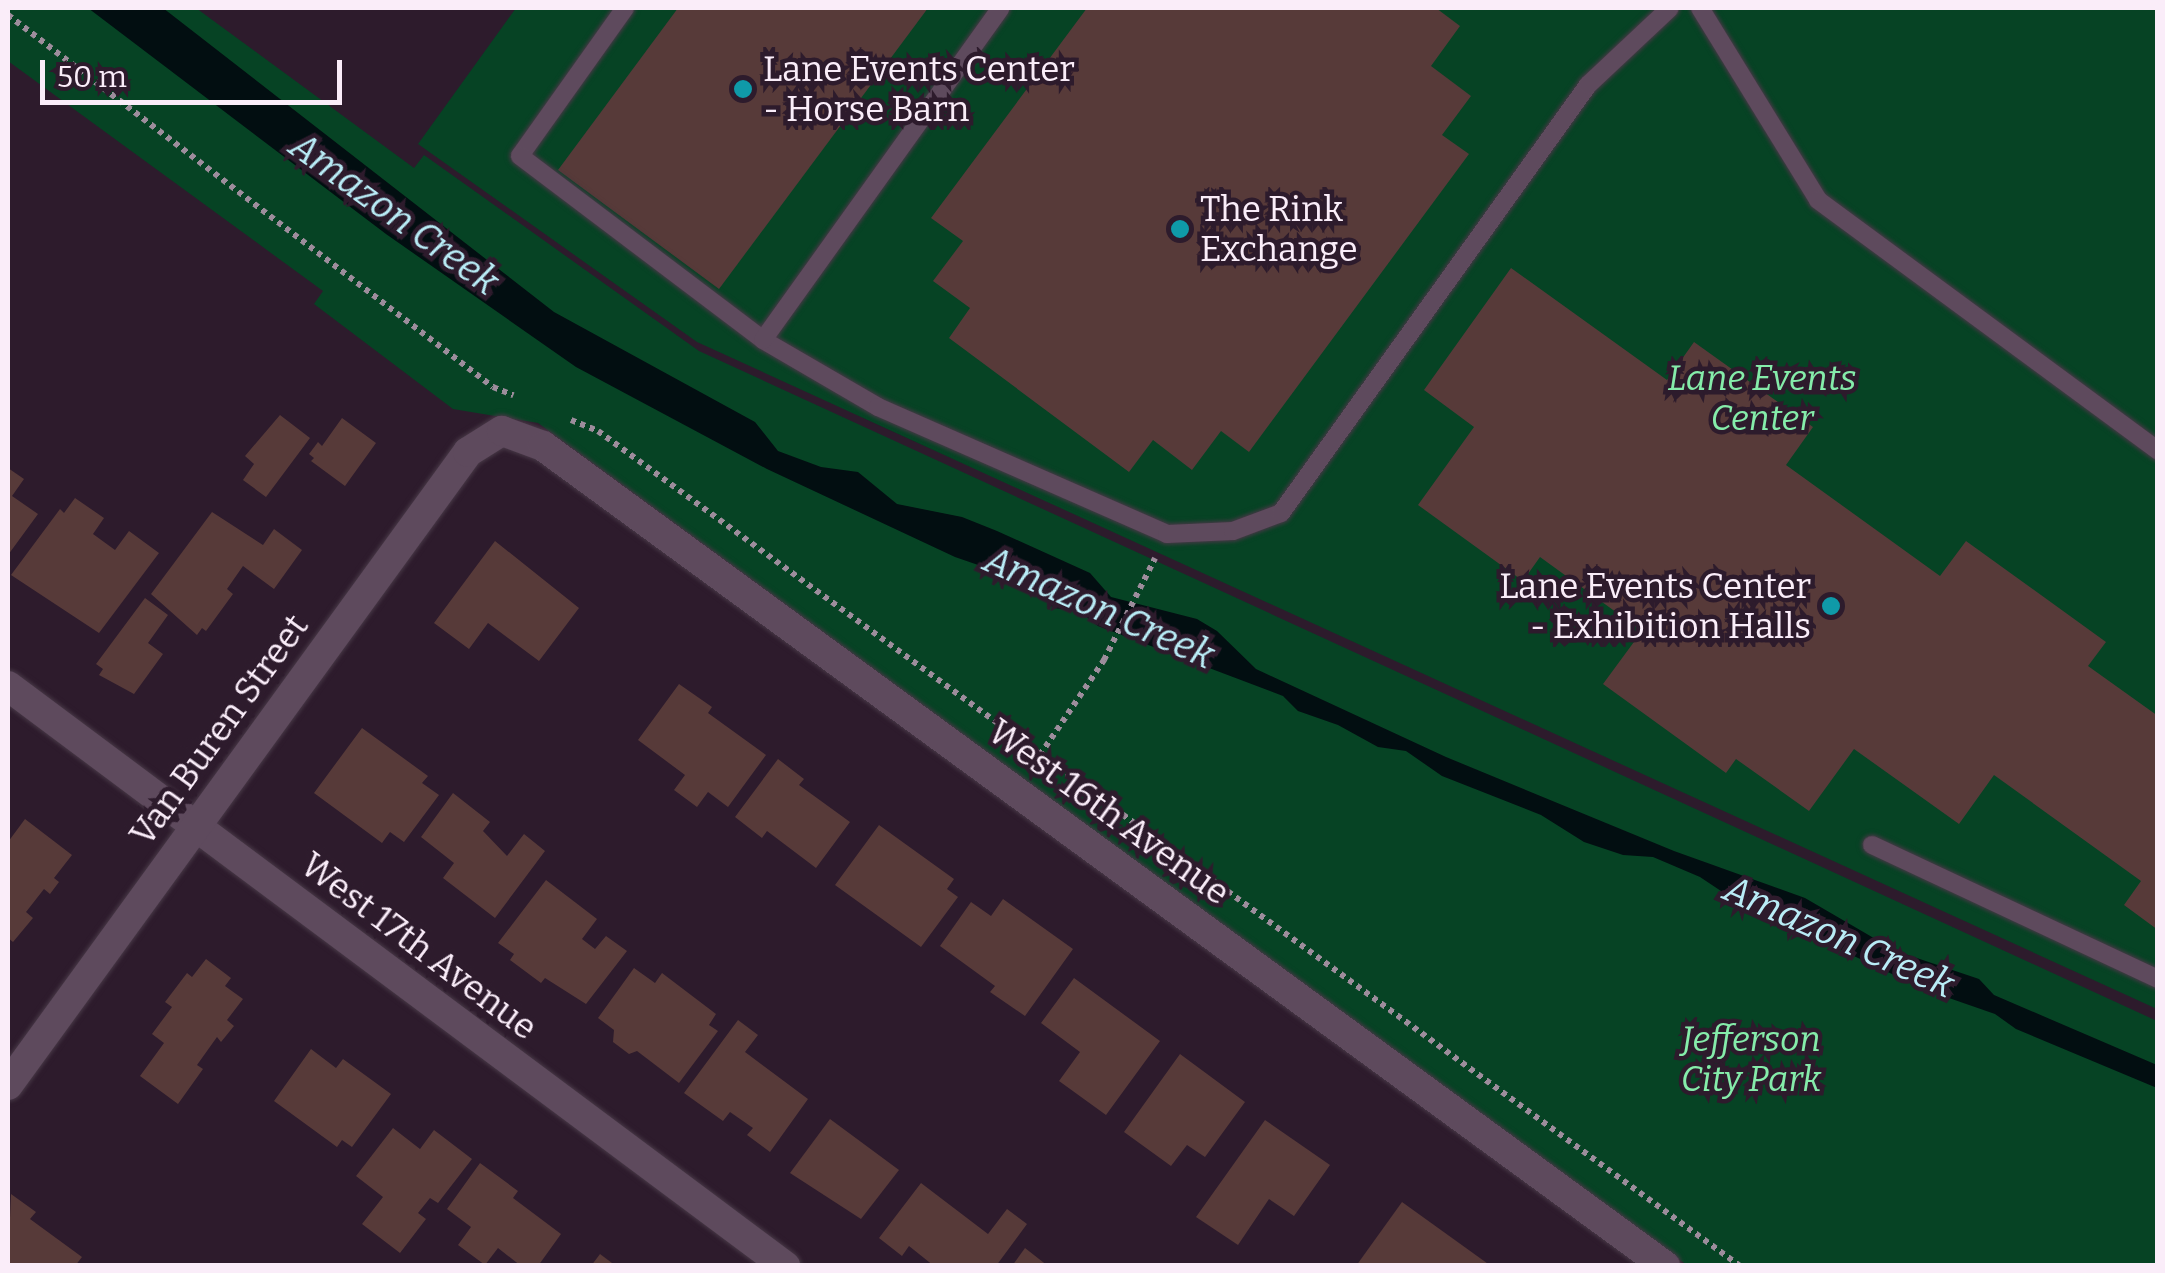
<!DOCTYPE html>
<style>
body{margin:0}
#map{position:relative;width:2165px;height:1273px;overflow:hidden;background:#2d1b2c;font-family:Bitter,serif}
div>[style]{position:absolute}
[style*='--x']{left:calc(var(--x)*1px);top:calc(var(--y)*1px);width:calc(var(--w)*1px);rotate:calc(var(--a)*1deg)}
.green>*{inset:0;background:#064324}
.water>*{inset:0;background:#020e11}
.building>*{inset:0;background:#573a39}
.path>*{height:6px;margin-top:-3px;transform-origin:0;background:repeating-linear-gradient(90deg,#9d8d9c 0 5px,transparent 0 10px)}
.roads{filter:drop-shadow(0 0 2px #473846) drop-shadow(0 0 2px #473846)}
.lane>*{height:18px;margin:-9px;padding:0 9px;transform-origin:9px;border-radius:9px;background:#5e4a5d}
.street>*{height:30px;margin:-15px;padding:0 15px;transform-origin:15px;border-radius:15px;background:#5e4a5d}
.dots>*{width:28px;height:28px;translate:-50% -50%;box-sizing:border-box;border:5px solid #2d1b2c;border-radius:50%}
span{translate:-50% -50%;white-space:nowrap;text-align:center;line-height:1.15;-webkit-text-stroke:9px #2d1b2c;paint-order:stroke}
.poi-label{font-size:35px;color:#faedf9}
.left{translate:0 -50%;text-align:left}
.right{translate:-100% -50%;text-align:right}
.park-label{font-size:35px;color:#85ecaa;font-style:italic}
.street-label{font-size:35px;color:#faedf9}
.water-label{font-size:38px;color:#b9ecf6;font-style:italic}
.frame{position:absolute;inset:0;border:10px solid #faedf9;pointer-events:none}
.scale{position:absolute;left:40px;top:60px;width:302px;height:45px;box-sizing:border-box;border:5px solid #faedf9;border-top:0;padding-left:12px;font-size:30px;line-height:35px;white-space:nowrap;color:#faedf9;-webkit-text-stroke:8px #2d1b2c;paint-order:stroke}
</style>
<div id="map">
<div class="green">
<div style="clip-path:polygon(8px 8px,196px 8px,414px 168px,424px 155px,699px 351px,2157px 1021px,2157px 1265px,1687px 1265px,538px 423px,453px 409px,314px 304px,323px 291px,8px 61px)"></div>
<div style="clip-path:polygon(516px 8px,2157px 8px,2157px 1009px,697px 342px,418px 144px)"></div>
</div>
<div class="water">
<div style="clip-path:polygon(88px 8px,163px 8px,554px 312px,755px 422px,778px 451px,821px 467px,858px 472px,897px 504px,962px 517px,997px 531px,1090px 573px,1111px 597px,1197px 619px,1217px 631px,1256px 669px,1446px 757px,1674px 851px,1805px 898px,1896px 951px,1979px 979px,1994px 995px,2157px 1065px,2157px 1088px,2016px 1029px,1995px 1014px,1926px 990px,1733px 899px,1700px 877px,1653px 857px,1623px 855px,1584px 842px,1541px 815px,1442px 776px,1406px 751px,1378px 747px,1338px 725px,1298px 711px,1283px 696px,1098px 626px,1079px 611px,1054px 608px,1022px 580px,955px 557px,767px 469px,576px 367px,386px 234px)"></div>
</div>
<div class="building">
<div style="clip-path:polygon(678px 8px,928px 8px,719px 289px,558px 170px)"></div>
<div style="clip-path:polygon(1087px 8px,1436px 8px,1460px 26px,1431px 66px,1471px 96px,1442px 135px,1469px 154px,1249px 452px,1221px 431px,1192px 470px,1153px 440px,1129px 472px,949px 338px,970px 308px,933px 281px,963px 241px,931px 218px)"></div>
<div style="clip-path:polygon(1511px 268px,1667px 380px,1694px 342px,1813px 427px,1786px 465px,1940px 576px,1966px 541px,2106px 642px,2088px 666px,2158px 716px,2158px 930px,2124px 905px,2141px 881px,1994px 775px,1959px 824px,1854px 749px,1809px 811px,1736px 759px,1726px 773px,1603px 684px,1642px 631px,1540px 557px,1523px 581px,1418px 505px,1474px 427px,1424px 390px)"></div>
<div style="clip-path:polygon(280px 415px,310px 438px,266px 497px,243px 480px,254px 464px,245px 456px)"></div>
<div style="clip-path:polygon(342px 418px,376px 443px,345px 486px,311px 461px,314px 458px,309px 454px,318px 442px,322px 446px)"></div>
<div style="clip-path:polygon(8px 468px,24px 479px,12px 496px,38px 514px,8px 555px)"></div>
<div style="clip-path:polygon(75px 498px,104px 518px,93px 534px,115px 550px,129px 531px,159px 553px,99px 633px,11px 575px,60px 509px,64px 513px)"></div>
<div style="clip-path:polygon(212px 512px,263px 545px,274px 529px,302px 550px,274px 589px,243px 566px,227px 589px,233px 594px,206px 631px,202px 628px,197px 635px,151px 594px)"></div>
<div style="clip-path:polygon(495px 541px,579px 608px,539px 661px,488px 623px,469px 649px,434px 623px)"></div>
<div style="clip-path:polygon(145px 598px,168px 615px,148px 643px,163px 654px,134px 694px,99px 675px,103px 669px,96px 664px)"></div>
<div style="clip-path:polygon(679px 684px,712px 707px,708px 713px,766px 755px,728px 807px,708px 792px,697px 807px,674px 790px,685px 775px,638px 740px)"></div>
<div style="clip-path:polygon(362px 728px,428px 776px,422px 783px,439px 795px,404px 842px,390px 832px,382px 843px,314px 793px)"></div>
<div style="clip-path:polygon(778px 759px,804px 779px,799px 785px,850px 822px,816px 868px,767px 831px,762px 838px,735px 817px)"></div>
<div style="clip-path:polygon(453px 793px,490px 822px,483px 831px,507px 856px,524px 834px,545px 851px,495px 918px,443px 878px,454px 863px,421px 837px)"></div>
<div style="clip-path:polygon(25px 819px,72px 855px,54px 878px,59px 882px,50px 894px,44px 889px,26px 912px,33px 918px,13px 942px,8px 938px,8px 842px)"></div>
<div style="clip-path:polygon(879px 825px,954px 879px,947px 889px,958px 897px,921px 947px,835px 885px)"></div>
<div style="clip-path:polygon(546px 880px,597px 919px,582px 939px,595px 949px,606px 936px,627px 951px,586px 1004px,545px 978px,541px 983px,510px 960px,514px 954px,498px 943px)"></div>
<div style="clip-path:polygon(1003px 899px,1073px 949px,1025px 1016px,990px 992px,995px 986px,940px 946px,971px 902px,991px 916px)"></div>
<div style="clip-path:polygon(206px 959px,231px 978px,225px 986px,243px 999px,227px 1020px,234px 1026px,221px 1042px,217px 1037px,197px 1065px,203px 1069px,178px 1104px,140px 1076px,164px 1043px,152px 1034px,172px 1007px,165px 1002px,187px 973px,192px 977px)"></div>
<div style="clip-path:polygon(634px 968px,655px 983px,662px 973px,716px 1014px,709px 1025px,718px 1031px,679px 1083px,637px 1051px,629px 1054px,613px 1042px,614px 1030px,598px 1018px)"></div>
<div style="clip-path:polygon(1074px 978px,1160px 1041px,1106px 1115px,1059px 1081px,1080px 1052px,1041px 1023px)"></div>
<div style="clip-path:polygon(738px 1020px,758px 1035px,745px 1052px,808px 1099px,770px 1152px,747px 1135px,753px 1128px,730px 1112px,723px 1121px,684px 1093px)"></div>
<div style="clip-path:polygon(311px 1049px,336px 1068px,343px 1059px,391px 1094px,352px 1147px,342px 1140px,337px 1147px,274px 1101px)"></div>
<div style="clip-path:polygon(1180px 1054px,1245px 1102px,1205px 1157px,1187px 1145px,1171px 1166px,1124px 1132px)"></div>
<div style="clip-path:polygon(830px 1119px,899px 1170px,861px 1219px,790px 1173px)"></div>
<div style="clip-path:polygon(1265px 1120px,1330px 1165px,1294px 1216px,1269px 1199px,1238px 1245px,1196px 1217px)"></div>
<div style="clip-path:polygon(393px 1128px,420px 1149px,434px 1130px,472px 1159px,438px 1203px,430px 1198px,418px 1213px,426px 1219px,400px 1253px,362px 1224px,383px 1197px,356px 1176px)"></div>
<div style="clip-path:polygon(480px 1163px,518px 1191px,513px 1198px,561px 1234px,538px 1266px,521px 1266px,498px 1248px,485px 1265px,458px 1245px,471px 1227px,447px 1209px)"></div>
<div style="clip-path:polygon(921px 1183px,988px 1234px,1007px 1209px,1027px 1224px,996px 1266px,934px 1266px,909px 1246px,902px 1256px,879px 1238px)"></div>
<div style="clip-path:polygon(11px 1194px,36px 1212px,30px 1219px,82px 1257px,75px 1266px,8px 1266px)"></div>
<div style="clip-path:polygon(1402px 1202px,1491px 1266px,1356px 1266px)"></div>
<div style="clip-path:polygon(1025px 1248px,1048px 1266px,1012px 1266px)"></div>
<div style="clip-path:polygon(600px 1254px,616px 1266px,591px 1266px)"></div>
</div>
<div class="path">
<div style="--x:8;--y:15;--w:611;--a:37.49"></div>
<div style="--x:493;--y:387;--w:22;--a:22"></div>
<div style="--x:571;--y:420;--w:29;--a:22"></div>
<div style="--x:598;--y:431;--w:1415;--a:36.17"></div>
<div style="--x:1040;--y:755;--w:115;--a:-56"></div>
<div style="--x:1104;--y:660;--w:114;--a:-63.4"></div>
</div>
<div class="roads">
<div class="lane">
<div style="--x:625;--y:8;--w:181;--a:125.4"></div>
<div style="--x:520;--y:156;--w:305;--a:37.1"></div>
<div style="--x:763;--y:340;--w:133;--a:30.2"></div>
<div style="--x:878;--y:407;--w:316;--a:23.7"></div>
<div style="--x:1167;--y:534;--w:66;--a:-2.6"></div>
<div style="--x:1233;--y:531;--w:51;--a:-20.6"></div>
<div style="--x:1281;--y:513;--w:527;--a:-54.35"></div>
<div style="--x:1588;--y:85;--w:112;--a:-43.2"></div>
<div style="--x:1700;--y:8;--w:225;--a:58.4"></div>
<div style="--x:1818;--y:200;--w:423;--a:36.4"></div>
<div style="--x:763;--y:340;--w:408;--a:-54.4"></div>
<div style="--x:1872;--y:845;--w:316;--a:25.1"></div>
</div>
<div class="street">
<div style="--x:8;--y:686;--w:970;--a:36.74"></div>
<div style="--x:8;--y:1085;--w:782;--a:-53.99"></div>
<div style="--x:468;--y:452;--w:40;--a:-32"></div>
<div style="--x:502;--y:431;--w:44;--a:20.1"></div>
<div style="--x:543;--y:446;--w:1390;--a:36.16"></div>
</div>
</div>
<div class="dots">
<div style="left:743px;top:89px;background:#0f9aa8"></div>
<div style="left:1180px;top:229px;background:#0f9aa8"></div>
<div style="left:1831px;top:606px;background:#0f9aa8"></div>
</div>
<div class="poi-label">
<span class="left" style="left:763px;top:89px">Lane Events Center<br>- Horse Barn</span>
<span class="left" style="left:1200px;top:229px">The Rink<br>Exchange</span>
<span class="right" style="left:1811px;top:606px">Lane Events Center<br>- Exhibition Halls</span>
</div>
<div class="park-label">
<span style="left:1762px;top:398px">Lane Events<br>Center</span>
<span style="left:1751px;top:1059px">Jefferson<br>City Park</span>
</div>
<div class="street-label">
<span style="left:219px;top:730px;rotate:-54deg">Van Buren Street</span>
<span style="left:1109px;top:812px;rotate:36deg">West 16th Avenue</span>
<span style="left:419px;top:946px;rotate:37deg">West 17th Avenue</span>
</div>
<div class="water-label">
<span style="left:394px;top:214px;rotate:36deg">Amazon Creek</span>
<span style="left:1099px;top:608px;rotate:24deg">Amazon Creek</span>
<span style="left:1839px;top:937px;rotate:24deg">Amazon Creek</span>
</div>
<div class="frame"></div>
<div class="scale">50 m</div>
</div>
